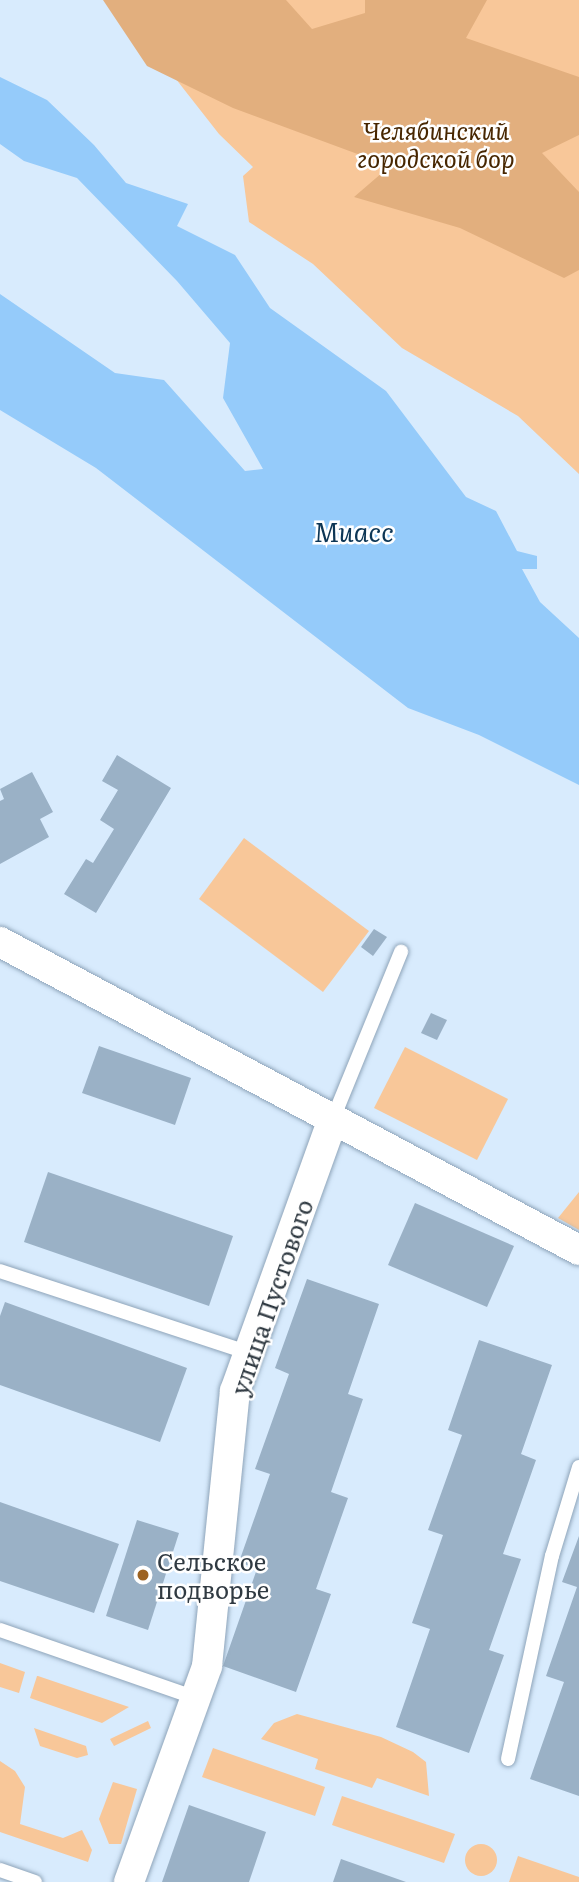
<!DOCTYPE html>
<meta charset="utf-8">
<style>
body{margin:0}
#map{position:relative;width:579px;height:1882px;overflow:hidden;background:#d8ebfd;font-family:Literata,serif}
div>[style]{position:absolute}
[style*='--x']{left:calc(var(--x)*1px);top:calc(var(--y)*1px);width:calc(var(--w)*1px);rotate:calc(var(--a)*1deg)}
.green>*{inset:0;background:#f8c799}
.round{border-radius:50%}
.forest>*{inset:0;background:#e2af7e}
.water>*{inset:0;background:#95cbfa}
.building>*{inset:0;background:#9ab1c6}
.roads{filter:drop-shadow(0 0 2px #8ea4b9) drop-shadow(0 0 2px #8ea4b9)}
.service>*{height:14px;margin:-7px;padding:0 7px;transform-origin:7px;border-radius:7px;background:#fff}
.minor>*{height:30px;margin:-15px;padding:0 15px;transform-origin:15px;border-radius:15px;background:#fff}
.dots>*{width:19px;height:19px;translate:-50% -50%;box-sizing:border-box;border:4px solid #fff;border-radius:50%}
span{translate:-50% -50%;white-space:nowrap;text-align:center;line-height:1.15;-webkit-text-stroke:5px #fff;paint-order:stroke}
.park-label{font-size:24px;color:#472600;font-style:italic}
.street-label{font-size:24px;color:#303a42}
.poi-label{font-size:24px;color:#303a42}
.left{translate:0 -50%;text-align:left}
.water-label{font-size:26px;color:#0d3655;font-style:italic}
</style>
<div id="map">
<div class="green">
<div style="clip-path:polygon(114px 0,579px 0,579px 474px,518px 416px,402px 348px,313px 264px,249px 222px,243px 176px,253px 167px,219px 134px)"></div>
<div style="clip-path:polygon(244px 838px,369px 931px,323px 992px,199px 899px)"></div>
<div style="clip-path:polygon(405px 1047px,508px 1099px,477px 1160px,374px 1108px)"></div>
<div style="clip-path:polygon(579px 1192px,579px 1230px,558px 1218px)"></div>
<div style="clip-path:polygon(0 1663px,25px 1672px,19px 1693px,0 1687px)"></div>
<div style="clip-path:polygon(37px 1676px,38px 1676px,129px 1707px,102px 1723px,30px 1698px)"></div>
<div style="clip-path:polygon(297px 1714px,381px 1737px,413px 1752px,426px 1762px,429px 1796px,377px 1778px,372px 1788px,315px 1769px,318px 1759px,261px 1739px,274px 1723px)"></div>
<div style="clip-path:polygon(148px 1721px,151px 1728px,114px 1746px,110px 1739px)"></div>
<div style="clip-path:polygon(34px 1728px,86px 1746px,88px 1755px,77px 1758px,40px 1746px)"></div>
<div style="clip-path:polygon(213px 1748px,325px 1787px,315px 1816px,202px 1777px)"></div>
<div style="clip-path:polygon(0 1761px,15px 1771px,25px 1787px,20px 1824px,63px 1838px,82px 1830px,92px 1850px,88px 1862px,0 1832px)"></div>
<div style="clip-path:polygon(113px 1782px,137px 1789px,121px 1844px,109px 1844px,99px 1819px)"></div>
<div style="clip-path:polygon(342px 1796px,455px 1834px,444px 1863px,332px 1825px)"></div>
<div class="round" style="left:465px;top:1844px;width:32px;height:32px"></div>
<div style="clip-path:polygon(518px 1856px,579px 1877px,579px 1882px,509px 1882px)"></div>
</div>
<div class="forest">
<div style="clip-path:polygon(103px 0,286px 0,312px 29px,365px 13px,365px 0,487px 0,466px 38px,579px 77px,579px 135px,542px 153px,579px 192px,579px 270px,564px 278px,460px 228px,354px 197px,390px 166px,233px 108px,147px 66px)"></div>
</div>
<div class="water">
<div style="clip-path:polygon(0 77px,47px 100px,94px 145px,126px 183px,188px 204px,177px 226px,235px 255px,270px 308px,386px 391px,466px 497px,496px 511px,517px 551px,537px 556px,537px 569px,522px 569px,540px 602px,579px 638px,579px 785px,479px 735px,408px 708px,96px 468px,0 410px,0 294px,115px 373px,164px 380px,245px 471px,263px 469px,223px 398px,230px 343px,177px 281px,77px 178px,24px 161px,0 144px)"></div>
</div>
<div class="building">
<div style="clip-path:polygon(117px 755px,171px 788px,96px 913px,64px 894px,86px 859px,93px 863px,114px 829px,100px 820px,118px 790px,102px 781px)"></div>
<div style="clip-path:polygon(32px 772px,53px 812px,40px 819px,49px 837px,0 864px,0 801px,4px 799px,0 789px)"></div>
<div style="clip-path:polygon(374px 929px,387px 937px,373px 956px,361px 947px)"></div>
<div style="clip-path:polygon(431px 1013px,447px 1020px,437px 1040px,421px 1033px)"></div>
<div style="clip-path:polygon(99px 1046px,191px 1078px,175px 1125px,82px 1093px)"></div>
<div style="clip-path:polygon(48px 1172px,233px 1236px,209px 1306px,24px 1242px)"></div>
<div style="clip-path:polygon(415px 1203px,514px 1246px,487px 1307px,388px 1265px)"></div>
<div style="clip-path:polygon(307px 1279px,379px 1304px,348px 1394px,363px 1399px,331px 1492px,348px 1498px,316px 1589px,331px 1594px,296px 1692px,223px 1666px,257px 1569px,239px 1562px,270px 1474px,255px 1469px,289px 1374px,275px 1368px)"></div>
<div style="clip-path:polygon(5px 1302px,187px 1368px,160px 1442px,0 1385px,0 1316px)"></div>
<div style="clip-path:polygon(479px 1340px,552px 1365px,521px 1454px,536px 1460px,503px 1554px,521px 1559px,489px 1650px,504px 1655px,469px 1753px,396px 1727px,430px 1629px,412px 1623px,443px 1535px,428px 1530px,462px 1435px,448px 1430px)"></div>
<div style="clip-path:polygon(0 1502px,119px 1544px,94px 1613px,0 1581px)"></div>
<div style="clip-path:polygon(137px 1520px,179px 1533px,148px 1630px,106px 1616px)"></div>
<div style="clip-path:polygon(579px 1536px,579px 1796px,530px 1779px,564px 1682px,546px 1676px,577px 1587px,562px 1582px)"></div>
<div style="clip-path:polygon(189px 1805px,266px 1832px,249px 1882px,162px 1882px)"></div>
<div style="clip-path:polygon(341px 1859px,406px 1882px,333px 1882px)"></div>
</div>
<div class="roads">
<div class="service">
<div style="--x:332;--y:1121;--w:183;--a:-67.8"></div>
<div style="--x:0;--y:1271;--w:262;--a:18.2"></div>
<div style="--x:0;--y:1630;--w:207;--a:19.1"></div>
<div style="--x:508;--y:1759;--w:208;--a:-77.8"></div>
<div style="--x:552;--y:1556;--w:93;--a:-73.1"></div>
<div style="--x:0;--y:1870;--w:37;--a:19"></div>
</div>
<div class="minor">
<div style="--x:0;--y:942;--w:656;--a:28.01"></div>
<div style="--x:129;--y:1882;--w:230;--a:-70.1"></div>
<div style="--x:207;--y:1666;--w:276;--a:-84.2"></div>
<div style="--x:235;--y:1391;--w:287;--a:-70.2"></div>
</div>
</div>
<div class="dots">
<div style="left:143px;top:1575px;background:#9c6221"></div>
</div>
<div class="park-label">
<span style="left:436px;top:144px">Челябинский<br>городской бор</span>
</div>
<div class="street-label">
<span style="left:271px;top:1297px;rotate:-71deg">улица Пустового</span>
</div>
<div class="poi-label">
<span class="left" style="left:157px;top:1575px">Сельское<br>подворье</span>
</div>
<div class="water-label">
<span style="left:354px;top:531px">Миасс</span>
</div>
</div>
